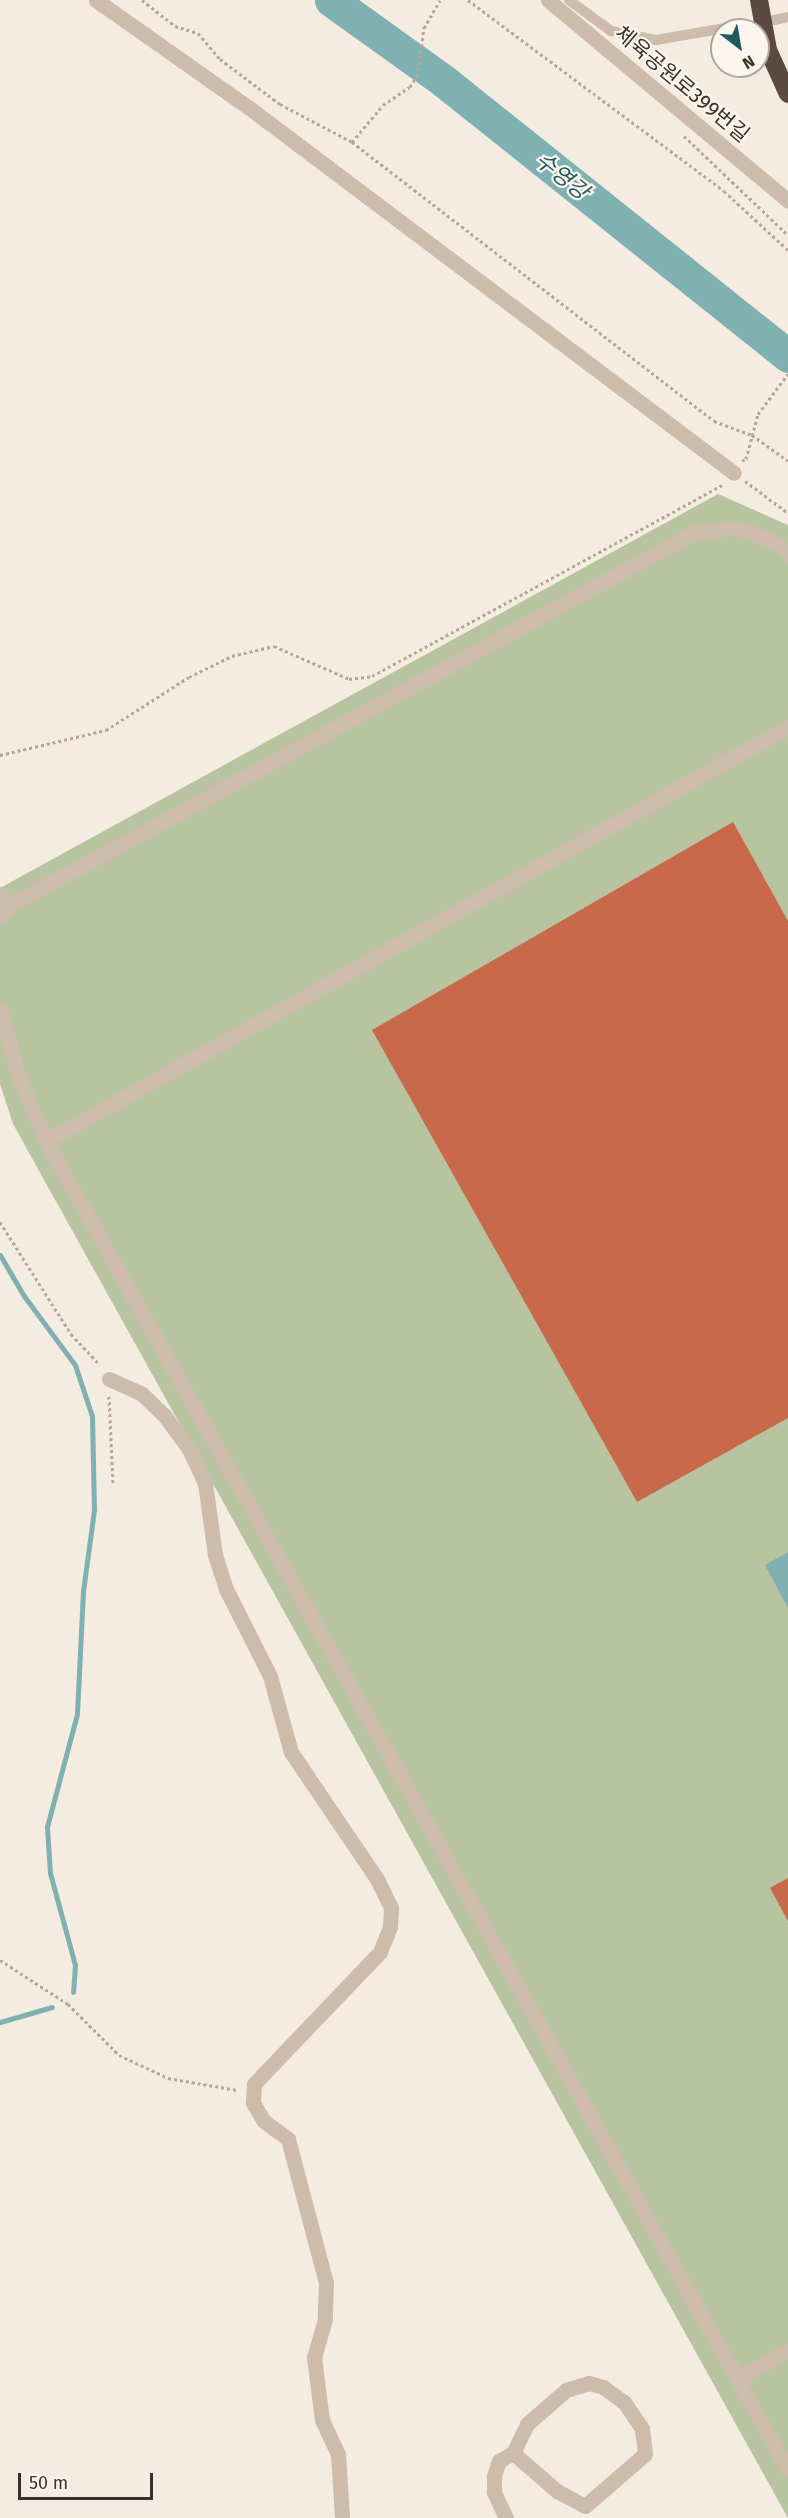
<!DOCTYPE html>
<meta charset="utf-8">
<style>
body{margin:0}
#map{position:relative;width:788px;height:2518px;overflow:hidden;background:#f4ebe1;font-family:"Fira Sans","Noto Sans KR",sans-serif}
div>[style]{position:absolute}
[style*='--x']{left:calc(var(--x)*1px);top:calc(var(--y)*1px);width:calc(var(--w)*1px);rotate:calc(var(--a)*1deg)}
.green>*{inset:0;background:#b8c4a0}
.water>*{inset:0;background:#7fb0b2}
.stream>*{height:5px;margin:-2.5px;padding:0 2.5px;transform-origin:2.5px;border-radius:2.5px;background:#7fb0b2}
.river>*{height:33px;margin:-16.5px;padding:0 16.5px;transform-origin:16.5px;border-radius:16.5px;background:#7fb0b2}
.building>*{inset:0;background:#c8694b}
.path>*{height:3px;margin-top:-1.5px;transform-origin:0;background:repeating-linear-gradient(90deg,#b9a596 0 3px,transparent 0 6px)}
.service>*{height:10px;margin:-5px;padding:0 5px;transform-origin:5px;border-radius:5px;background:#cdbbac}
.minor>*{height:15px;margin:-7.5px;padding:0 7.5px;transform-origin:7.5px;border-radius:7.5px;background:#cdbbac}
.tertiary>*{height:15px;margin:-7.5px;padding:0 7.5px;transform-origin:7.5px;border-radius:7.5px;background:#cdbbac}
.motorway>*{height:18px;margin:-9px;padding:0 9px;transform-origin:9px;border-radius:9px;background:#5c4a42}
span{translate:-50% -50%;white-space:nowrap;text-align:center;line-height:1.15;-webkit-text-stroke:4.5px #fbf5ee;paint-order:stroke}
.street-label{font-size:21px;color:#3b302b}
.water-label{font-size:22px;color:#1f5a5e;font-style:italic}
.north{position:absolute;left:710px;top:18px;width:60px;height:60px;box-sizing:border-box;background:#fbf5ee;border:2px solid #aea6a0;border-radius:50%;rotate:149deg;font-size:16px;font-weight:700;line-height:24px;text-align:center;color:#3b302b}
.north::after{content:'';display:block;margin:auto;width:21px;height:27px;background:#1f5a5e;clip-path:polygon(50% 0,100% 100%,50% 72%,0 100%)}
.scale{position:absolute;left:18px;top:2473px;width:135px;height:27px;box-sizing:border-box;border:3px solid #3b302b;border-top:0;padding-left:8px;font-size:18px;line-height:21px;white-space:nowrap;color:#3b302b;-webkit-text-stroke:4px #fbf5ee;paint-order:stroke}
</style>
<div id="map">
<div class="green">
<div style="clip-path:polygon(718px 494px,788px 525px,788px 2518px,13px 1124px,0 1084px,0 888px)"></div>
</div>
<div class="water">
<div style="clip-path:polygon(788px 1552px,788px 1608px,765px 1565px)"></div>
</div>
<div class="stream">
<div style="--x:0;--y:1255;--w:48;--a:59.7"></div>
<div style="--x:24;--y:1296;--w:86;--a:53.5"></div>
<div style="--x:75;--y:1365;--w:54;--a:71.6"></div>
<div style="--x:92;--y:1416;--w:94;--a:88.8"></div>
<div style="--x:94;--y:1510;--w:82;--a:97.7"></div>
<div style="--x:83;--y:1591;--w:123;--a:92.8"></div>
<div style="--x:77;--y:1714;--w:117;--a:104.9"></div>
<div style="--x:47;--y:1827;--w:46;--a:86.3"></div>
<div style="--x:50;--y:1873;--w:95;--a:74.8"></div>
<div style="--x:75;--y:1965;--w:27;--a:94"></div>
<div style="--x:0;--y:2022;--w:54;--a:-16.1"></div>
</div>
<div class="river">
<div style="--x:331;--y:0;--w:140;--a:35.7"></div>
<div style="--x:445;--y:82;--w:439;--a:38.6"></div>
</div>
<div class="building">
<div style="clip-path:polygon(733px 822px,788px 921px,788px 1418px,637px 1502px,372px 1030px)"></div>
<div style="clip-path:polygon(788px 1878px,788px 1921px,770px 1888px)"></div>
</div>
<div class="path">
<div style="--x:142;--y:0;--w:42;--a:38.2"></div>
<div style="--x:175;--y:26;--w:24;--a:17"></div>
<div style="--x:198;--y:33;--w:34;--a:50"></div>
<div style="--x:220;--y:59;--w:75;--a:36.9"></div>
<div style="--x:280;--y:104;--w:81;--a:27.8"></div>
<div style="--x:352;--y:142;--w:457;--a:37.6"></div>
<div style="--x:714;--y:421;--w:40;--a:20.2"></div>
<div style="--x:752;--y:435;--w:44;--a:35.8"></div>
<div style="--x:468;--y:0;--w:319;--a:36.7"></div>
<div style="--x:724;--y:191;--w:87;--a:42.7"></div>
<div style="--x:684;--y:136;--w:144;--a:43.6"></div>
<div style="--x:352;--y:142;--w:48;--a:-50"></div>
<div style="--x:383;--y:105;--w:32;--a:-34"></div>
<div style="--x:410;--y:87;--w:13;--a:-58"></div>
<div style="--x:417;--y:76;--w:49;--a:-81.7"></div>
<div style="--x:424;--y:28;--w:32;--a:-60"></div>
<div style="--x:742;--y:461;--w:4;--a:-27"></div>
<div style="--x:746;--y:459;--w:47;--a:-75.1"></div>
<div style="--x:758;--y:414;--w:50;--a:-53.1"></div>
<div style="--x:745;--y:481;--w:54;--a:36.7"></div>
<div style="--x:0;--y:755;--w:109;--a:-13.3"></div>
<div style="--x:106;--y:730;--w:98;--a:-32.6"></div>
<div style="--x:189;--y:677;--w:48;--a:-26"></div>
<div style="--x:232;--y:656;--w:43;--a:-13.4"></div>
<div style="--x:274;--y:646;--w:82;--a:23.7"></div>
<div style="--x:349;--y:679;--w:23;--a:-7"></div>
<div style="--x:372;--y:676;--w:399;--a:-28.6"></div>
<div style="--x:0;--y:1222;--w:133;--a:57.6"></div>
<div style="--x:71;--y:1334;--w:42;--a:46.9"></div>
<div style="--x:109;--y:1396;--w:87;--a:87.4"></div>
<div style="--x:0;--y:1960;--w:81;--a:32.9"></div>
<div style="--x:68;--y:2004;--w:72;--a:45"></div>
<div style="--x:119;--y:2055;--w:54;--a:25.1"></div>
<div style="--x:168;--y:2078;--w:70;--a:9.9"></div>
</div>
<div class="service">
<div style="--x:569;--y:0;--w:52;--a:36.4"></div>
<div style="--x:611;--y:31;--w:46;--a:11.3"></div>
<div style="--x:656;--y:40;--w:82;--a:-9.8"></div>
<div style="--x:774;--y:20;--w:14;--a:-12"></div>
</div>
<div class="minor">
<div style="--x:96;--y:0;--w:196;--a:35.2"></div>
<div style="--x:256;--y:113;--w:598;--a:36.98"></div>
<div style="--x:0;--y:894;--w:15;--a:48"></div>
<div style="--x:0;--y:917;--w:16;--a:-50"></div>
<div style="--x:10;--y:905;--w:780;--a:-28.57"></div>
<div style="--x:695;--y:532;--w:43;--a:-5.3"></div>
<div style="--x:738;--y:528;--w:35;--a:20"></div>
<div style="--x:771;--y:540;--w:22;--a:39"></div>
<div style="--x:0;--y:1009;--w:67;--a:74.5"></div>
<div style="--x:18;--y:1074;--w:73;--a:67.3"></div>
<div style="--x:46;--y:1141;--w:1418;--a:60.83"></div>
<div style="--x:46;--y:1141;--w:850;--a:-29.16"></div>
<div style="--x:109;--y:1379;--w:36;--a:24"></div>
<div style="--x:142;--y:1394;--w:30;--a:44"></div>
<div style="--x:164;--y:1415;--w:42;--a:53.7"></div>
<div style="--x:189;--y:1449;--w:38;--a:65"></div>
<div style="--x:205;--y:1483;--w:73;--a:82.1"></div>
<div style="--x:215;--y:1555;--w:36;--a:72"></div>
<div style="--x:226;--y:1589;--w:97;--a:63.2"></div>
<div style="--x:270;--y:1676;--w:79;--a:74.6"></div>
<div style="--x:291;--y:1752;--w:153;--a:55.9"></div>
<div style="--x:377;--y:1879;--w:32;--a:64"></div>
<div style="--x:391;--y:1908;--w:19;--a:93"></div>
<div style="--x:390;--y:1927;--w:27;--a:112"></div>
<div style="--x:380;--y:1952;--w:182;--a:133.7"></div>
<div style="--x:254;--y:2084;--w:19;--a:93"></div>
<div style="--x:253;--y:2103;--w:21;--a:59"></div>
<div style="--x:264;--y:2121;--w:30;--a:37"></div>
<div style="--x:288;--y:2139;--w:149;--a:75.2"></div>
<div style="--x:326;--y:2283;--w:36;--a:92"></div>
<div style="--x:325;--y:2319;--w:40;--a:106"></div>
<div style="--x:314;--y:2357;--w:64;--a:82.8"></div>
<div style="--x:322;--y:2420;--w:38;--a:65"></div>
<div style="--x:338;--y:2454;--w:64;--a:86.4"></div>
<div style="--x:788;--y:2350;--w:59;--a:150.4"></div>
<div style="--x:737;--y:2379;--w:104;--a:60.7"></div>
<div style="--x:506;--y:2518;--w:29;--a:-115"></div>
<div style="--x:494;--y:2492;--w:16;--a:-90"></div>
<div style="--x:494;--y:2476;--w:16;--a:-72"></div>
<div style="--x:499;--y:2461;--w:16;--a:-30"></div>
<div style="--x:513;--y:2453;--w:32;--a:-64"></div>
<div style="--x:527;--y:2424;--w:52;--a:-41.1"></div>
<div style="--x:566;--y:2390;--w:24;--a:-17"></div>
<div style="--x:589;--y:2383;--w:15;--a:16"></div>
<div style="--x:603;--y:2387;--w:26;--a:36"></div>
<div style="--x:624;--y:2402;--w:32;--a:56"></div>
<div style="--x:642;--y:2429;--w:25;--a:83"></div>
<div style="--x:645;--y:2454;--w:79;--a:139.1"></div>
<div style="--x:585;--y:2506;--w:32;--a:-152"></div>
<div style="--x:557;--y:2491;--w:58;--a:-139.2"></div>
</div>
<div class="tertiary">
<div style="--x:548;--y:0;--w:313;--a:39.9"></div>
</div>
<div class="motorway">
<div style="--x:759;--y:0;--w:51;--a:79.8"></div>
<div style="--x:768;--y:50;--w:48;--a:65.6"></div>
</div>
<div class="street-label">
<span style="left:682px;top:84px;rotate:40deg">체육공원로399번길</span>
</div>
<div class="water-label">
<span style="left:562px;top:176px;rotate:39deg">수영강</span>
</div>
<div class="north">N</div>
<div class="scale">50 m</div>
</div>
